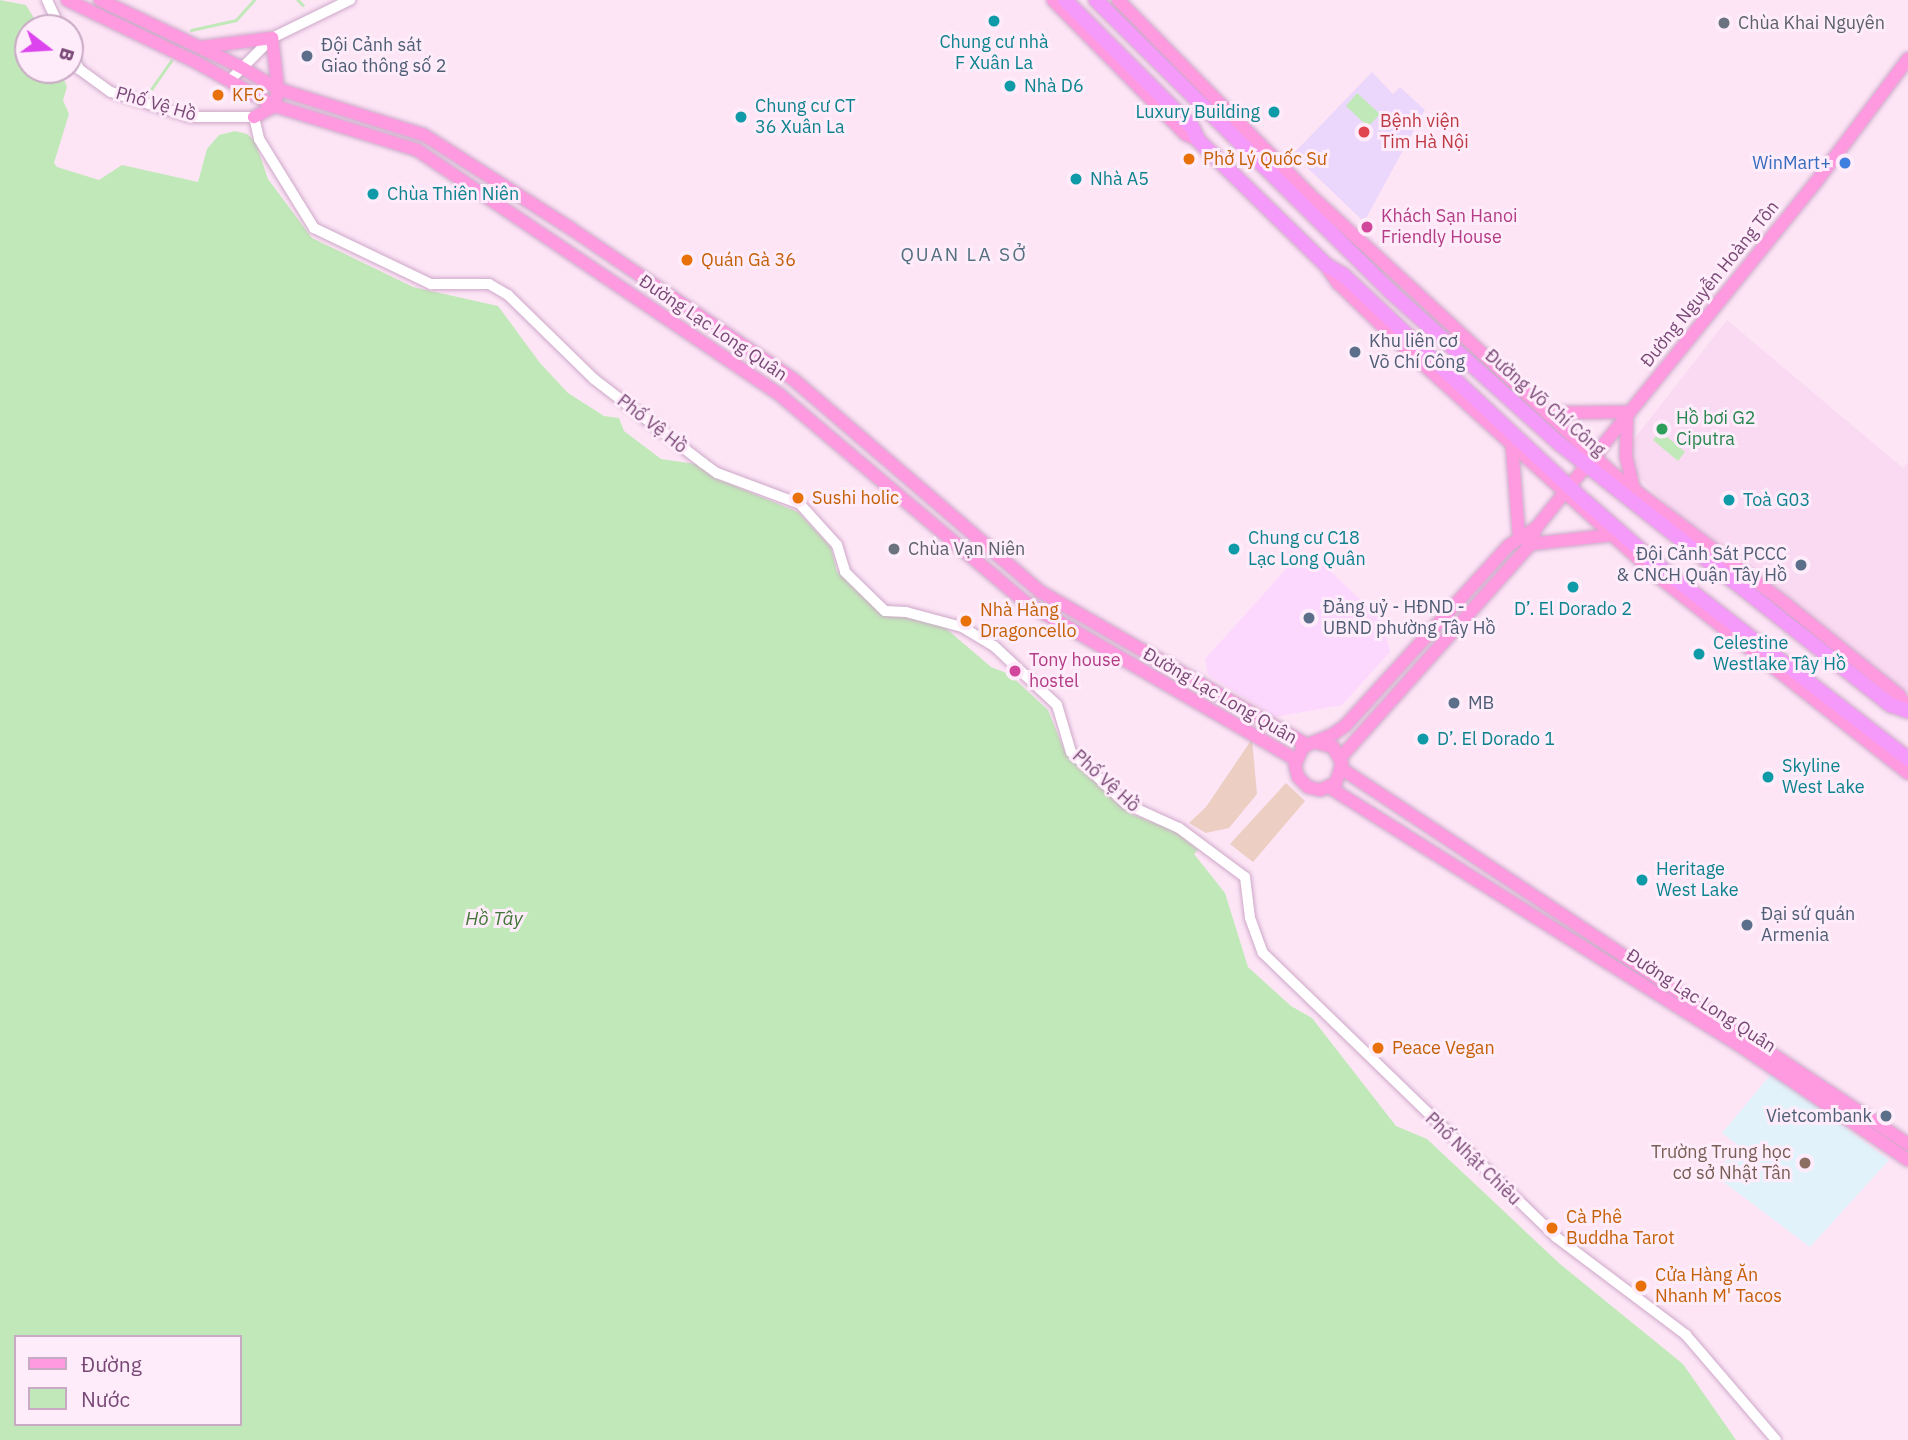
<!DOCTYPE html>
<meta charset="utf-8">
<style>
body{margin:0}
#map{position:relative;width:1908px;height:1440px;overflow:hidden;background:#fde5f6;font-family:"IBM Plex Sans",sans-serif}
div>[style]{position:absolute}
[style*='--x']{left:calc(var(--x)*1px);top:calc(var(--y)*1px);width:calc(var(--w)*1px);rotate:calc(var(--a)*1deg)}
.residential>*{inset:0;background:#fad9f2}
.commercial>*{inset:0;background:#fdd8fe}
.education>*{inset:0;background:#e1f2fa}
.medical>*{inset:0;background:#ecd7fc}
.green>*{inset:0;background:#eccec2}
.water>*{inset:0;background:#c1e8b8}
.stream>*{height:2.5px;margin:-1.25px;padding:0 1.25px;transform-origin:1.25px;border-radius:1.25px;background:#c1e8b8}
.roads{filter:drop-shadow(0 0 2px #cea8c9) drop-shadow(0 0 2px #cea8c9)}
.minor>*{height:10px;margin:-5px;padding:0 5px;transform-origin:5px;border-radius:5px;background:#fff}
.major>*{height:12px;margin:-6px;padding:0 6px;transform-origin:6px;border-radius:6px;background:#ff9ae0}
.highway>*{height:14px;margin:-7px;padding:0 7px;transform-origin:7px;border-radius:7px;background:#f599fa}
.dots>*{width:19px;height:19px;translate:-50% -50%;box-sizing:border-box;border:4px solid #ffecfa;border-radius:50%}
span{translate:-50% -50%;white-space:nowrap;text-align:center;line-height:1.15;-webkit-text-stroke:6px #ffecfa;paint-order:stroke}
.worship-label{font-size:18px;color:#5b616d}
.left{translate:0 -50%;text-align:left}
.culture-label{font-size:18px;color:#0d838f}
.right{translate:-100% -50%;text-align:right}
.service-label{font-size:18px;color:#4e5e75}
.food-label{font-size:18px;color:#c56008}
.street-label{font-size:18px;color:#784876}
.health-label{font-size:18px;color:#be3a42}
.shop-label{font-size:18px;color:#366cbe}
.hotel-label{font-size:18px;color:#b23c85}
.leisure-label{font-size:18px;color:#27864d}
.education-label{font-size:18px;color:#785e54}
.neighbourhood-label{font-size:19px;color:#537080;letter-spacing:2px}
.water-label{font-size:19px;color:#427638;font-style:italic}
.legend{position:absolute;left:14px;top:1335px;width:228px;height:91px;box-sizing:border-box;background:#ffecfa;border:2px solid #c9aac5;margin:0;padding:9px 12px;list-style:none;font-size:21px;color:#784876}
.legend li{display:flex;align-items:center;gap:14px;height:35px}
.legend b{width:35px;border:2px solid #c9aac5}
.north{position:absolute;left:14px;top:14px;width:70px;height:70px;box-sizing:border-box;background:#ffecfa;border:2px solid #c9aac5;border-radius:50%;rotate:107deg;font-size:19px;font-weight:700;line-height:28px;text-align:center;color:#784876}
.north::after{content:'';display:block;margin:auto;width:24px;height:32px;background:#dc44ed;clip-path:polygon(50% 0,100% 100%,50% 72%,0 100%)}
</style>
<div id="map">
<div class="residential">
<div style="clip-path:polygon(1727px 320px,1903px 468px,1908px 462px,1908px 695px,1693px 531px,1620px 457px)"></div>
</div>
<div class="commercial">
<div style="clip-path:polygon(1314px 556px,1383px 621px,1390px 652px,1342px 705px,1275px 717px,1208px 675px,1205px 659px,1296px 558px)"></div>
</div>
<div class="education">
<div style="clip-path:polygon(1772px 1073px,1889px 1160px,1810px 1247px,1713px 1174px,1740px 1147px,1722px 1133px)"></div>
</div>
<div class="medical">
<div style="clip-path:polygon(1372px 72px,1393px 94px,1400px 87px,1425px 110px,1364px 222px,1293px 154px)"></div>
</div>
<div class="green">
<div style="clip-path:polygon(1252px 739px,1257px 794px,1229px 828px,1206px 833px,1189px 823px,1206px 807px)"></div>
<div style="clip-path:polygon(1286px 783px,1305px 801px,1253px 862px,1230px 844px)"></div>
</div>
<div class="water">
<div style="clip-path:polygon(evenodd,0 0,26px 5px,40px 28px,28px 28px,28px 70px,60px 70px,67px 87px,63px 100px,69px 114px,54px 163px,57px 167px,99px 180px,122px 165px,198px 182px,207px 149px,219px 135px,235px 131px,247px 134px,255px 141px,268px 179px,312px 238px,413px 287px,498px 306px,540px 363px,568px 393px,604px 416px,619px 418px,624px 431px,661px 459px,696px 464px,715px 478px,798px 512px,831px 547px,837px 571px,884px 613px,942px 625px,991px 667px,1009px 674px,1048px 710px,1065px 752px,1131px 814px,1175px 831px,1198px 850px,1194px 854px,1225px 893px,1248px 967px,1291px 1006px,1312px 1018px,1396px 1126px,1427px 1139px,1560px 1264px,1683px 1364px,1736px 1440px,0 1440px,0 0,16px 1337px,240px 1337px,240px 1424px,16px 1424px,16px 1337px)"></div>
<div style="clip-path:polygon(1357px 93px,1380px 114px,1368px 127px,1346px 106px)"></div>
<div style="clip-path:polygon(1660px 431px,1685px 452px,1678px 461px,1653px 440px)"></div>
</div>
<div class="stream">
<div style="--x:298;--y:0;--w:7;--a:45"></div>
<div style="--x:191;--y:30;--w:46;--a:-12.5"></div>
<div style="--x:236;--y:20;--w:27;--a:-48"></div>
<div style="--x:145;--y:98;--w:45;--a:-54.9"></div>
</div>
<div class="roads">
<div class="minor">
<div style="--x:47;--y:0;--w:31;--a:65"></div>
<div style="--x:70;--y:49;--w:22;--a:66"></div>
<div style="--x:79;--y:69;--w:39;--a:36"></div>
<div style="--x:111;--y:92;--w:84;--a:17.4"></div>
<div style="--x:191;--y:117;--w:63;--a:0"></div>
<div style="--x:254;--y:117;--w:23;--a:77"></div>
<div style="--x:259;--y:139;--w:105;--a:58.3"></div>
<div style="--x:314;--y:228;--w:130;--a:25.6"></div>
<div style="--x:431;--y:284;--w:58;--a:0"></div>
<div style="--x:489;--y:284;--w:22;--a:30"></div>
<div style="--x:508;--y:295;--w:120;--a:44.3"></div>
<div style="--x:594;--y:379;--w:138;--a:37.6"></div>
<div style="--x:703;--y:463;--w:17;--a:36"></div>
<div style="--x:717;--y:473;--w:89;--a:20.5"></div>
<div style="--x:800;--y:504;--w:55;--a:47.9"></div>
<div style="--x:837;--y:545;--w:28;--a:73"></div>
<div style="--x:845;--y:572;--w:56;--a:44.3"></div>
<div style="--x:885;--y:611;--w:21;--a:3"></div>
<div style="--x:906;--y:612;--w:58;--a:15"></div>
<div style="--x:962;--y:627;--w:37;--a:31"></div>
<div style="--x:994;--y:646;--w:86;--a:43.1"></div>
<div style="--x:1057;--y:705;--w:49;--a:73.4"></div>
<div style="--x:1071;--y:752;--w:76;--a:43.4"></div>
<div style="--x:1126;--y:804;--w:58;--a:24.4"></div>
<div style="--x:1179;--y:828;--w:82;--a:36.6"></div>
<div style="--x:1245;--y:877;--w:41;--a:83"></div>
<div style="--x:1250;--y:918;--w:37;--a:70"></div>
<div style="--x:1263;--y:953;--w:408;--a:44.1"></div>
<div style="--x:1556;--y:1237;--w:163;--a:37"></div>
<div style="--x:1686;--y:1335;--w:138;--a:49.4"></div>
<div style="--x:231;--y:79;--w:58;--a:-45"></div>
<div style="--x:272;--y:38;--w:87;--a:-26"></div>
</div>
<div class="major">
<div style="--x:67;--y:0;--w:141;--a:25.7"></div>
<div style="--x:194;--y:61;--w:93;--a:29.1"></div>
<div style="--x:275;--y:106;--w:149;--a:17.2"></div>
<div style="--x:417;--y:150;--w:438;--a:34"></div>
<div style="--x:780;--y:395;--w:321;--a:40.2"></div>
<div style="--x:1025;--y:602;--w:314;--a:30.2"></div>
<div style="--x:100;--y:0;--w:154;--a:25.4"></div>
<div style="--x:239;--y:66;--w:45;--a:30.5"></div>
<div style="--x:278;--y:89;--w:153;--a:17.5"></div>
<div style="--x:424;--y:135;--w:173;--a:32.5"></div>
<div style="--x:570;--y:228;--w:269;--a:34.1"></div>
<div style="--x:793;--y:379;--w:327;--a:40.7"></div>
<div style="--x:1041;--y:592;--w:307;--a:29.9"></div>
<div style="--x:1053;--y:0;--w:188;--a:45.4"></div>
<div style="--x:1185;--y:134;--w:14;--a:25"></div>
<div style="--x:1118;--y:0;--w:272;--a:45.4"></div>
<div style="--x:1309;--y:194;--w:412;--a:42.6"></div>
<div style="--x:1612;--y:473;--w:219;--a:37"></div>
<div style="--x:1787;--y:605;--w:144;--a:38.8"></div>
<div style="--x:1899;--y:695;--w:17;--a:57"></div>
<div style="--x:202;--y:47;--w:71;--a:-7.3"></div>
<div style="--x:272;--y:38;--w:51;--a:83.3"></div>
<div style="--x:278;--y:89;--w:17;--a:100"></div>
<div style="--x:275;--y:106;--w:24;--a:152"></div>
<div style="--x:1326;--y:266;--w:21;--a:55"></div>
<div style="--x:1338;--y:283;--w:89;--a:44.1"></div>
<div style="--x:1402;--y:345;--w:341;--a:42.1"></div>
<div style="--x:1655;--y:574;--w:322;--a:38.2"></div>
<div style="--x:1547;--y:413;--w:80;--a:-0.7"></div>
<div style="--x:1627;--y:413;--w:44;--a:91.3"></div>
<div style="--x:1626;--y:457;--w:34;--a:76"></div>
<div style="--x:1512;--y:446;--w:90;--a:85.6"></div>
<div style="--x:1531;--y:544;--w:81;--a:-6.4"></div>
<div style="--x:1314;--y:742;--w:20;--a:15"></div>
<div style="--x:1333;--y:747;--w:18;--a:61"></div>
<div style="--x:1342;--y:763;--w:21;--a:107"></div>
<div style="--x:1336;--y:783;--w:17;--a:156"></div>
<div style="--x:1320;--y:790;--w:12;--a:-166"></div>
<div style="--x:1308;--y:787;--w:14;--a:-135"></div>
<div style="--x:1298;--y:777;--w:12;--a:-104"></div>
<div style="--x:1295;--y:765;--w:17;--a:-66"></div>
<div style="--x:1302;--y:749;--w:6;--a:-39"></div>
<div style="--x:1307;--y:745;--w:27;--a:-22"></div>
<div style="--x:1332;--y:735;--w:16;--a:-35"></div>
<div style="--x:1345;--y:726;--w:243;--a:-47.8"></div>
<div style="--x:1508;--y:546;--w:33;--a:-33"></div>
<div style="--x:1341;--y:757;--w:285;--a:-48.3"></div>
<div style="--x:1531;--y:544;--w:17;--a:-73"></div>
<div style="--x:1536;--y:528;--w:26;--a:-51"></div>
<div style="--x:1552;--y:508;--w:419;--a:-51"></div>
<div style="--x:1816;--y:182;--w:154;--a:-53.2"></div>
<div style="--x:1342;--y:769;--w:679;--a:33.53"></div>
<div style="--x:1329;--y:787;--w:488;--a:32.2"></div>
<div style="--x:1742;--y:1047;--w:201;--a:34.2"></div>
</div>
<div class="highway">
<div style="--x:1065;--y:0;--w:180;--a:45"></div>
<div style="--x:1192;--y:127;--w:14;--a:65"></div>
<div style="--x:1198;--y:140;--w:179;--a:44.3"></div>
<div style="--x:1326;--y:265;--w:20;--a:30"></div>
<div style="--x:1343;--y:275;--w:334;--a:43.1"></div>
<div style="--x:1587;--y:503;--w:98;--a:41.3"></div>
<div style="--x:1661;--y:568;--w:312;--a:37.7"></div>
<div style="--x:1096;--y:0;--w:415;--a:44.7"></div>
<div style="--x:1391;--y:292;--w:227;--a:42"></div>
<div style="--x:1560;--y:444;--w:422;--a:38.3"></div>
<div style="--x:1891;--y:705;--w:18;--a:19"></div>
</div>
</div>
<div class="dots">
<div style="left:994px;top:21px;background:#0f9aa8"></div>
<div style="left:1724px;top:23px;background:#6b7280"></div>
<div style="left:307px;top:56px;background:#5c6f8a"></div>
<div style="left:1010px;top:86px;background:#0f9aa8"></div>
<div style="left:218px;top:95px;background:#e8710a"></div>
<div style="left:1274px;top:112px;background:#0f9aa8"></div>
<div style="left:741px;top:117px;background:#0f9aa8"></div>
<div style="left:1364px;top:132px;background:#e0444e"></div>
<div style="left:1189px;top:159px;background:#e8710a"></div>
<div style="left:1845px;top:163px;background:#3f7fe0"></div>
<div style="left:1076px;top:179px;background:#0f9aa8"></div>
<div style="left:373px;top:194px;background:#0f9aa8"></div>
<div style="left:1367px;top:227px;background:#d1479c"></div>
<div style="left:687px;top:260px;background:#e8710a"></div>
<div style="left:1355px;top:352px;background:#5c6f8a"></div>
<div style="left:1662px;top:429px;background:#2e9e5b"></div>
<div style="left:798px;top:498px;background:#e8710a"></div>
<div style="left:1729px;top:500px;background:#0f9aa8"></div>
<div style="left:894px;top:549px;background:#6b7280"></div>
<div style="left:1234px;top:549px;background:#0f9aa8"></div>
<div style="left:1801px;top:565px;background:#5c6f8a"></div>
<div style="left:1573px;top:587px;background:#0f9aa8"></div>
<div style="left:1309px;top:618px;background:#5c6f8a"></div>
<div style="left:966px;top:621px;background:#e8710a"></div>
<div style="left:1699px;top:654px;background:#0f9aa8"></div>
<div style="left:1015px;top:671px;background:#d1479c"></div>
<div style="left:1454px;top:703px;background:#5c6f8a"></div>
<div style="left:1423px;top:739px;background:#0f9aa8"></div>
<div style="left:1768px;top:777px;background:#0f9aa8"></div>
<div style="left:1642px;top:880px;background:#0f9aa8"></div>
<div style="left:1747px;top:925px;background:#5c6f8a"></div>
<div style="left:1378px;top:1048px;background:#e8710a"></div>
<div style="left:1886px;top:1116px;background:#5c6f8a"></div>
<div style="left:1805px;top:1163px;background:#8d6e63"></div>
<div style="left:1552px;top:1228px;background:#e8710a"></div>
<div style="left:1641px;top:1286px;background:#e8710a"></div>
</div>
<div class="worship-label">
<span class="left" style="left:1738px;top:23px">Chùa Khai Nguyên</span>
<span class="left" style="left:908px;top:549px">Chùa Vạn Niên</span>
</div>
<div class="culture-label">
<span style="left:994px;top:53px">Chung cư nhà<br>F Xuân La</span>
<span class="left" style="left:1024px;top:86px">Nhà D6</span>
<span class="left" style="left:755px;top:117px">Chung cư CT<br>36 Xuân La</span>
<span class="right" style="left:1260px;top:112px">Luxury Building</span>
<span class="left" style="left:1090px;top:179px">Nhà A5</span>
<span class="left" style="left:387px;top:194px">Chùa Thiên Niên</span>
<span class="left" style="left:1743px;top:500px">Toà G03</span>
<span class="left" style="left:1248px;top:549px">Chung cư C18<br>Lạc Long Quân</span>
<span style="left:1573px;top:609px">D’. El Dorado 2</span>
<span class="left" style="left:1713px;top:654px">Celestine<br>Westlake Tây Hồ</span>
<span class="left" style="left:1437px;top:739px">D’. El Dorado 1</span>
<span class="left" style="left:1782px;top:777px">Skyline<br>West Lake</span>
<span class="left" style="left:1656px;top:880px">Heritage<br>West Lake</span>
</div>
<div class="service-label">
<span class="left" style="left:321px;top:56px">Đội Cảnh sát<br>Giao thông số 2</span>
<span class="left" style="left:1369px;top:352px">Khu liên cơ<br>Võ Chí Công</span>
<span class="right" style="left:1787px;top:565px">Đội Cảnh Sát PCCC<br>&amp; CNCH Quận Tây Hồ</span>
<span class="left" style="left:1323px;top:618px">Đảng uỷ - HĐND -<br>UBND phường Tây Hồ</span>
<span class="left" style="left:1468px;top:703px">MB</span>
<span class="left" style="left:1761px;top:925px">Đại sứ quán<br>Armenia</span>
<span class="right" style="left:1872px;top:1116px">Vietcombank</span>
</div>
<div class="food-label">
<span class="left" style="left:232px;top:95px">KFC</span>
<span class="left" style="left:1203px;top:159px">Phở Lý Quốc Sư</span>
<span class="left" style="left:701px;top:260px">Quán Gà 36</span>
<span class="left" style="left:812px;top:498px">Sushi holic</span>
<span class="left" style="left:980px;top:621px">Nhà Hàng<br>Dragoncello</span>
<span class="left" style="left:1392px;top:1048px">Peace Vegan</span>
<span class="left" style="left:1566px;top:1228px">Cà Phê<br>Buddha Tarot</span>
<span class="left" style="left:1655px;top:1286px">Cửa Hàng Ăn<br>Nhanh M' Tacos</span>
</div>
<div class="street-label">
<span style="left:156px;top:104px;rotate:16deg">Phố Vệ Hồ</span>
<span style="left:1710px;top:284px;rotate:-51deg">Đường Nguyễn Hoàng Tôn</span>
<span style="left:713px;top:328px;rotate:34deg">Đường Lạc Long Quân</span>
<span style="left:1545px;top:403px;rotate:41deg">Đường Võ Chí Công</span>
<span style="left:652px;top:424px;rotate:38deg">Phố Vệ Hồ</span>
<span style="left:1220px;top:696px;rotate:30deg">Đường Lạc Long Quân</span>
<span style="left:1106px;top:781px;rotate:42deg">Phố Vệ Hồ</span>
<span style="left:1701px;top:1001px;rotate:33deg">Đường Lạc Long Quân</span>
<span style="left:1473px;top:1159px;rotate:44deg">Phố Nhật Chiêu</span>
</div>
<div class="health-label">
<span class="left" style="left:1380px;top:132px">Bệnh viện<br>Tim Hà Nội</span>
</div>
<div class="shop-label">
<span class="right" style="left:1831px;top:163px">WinMart+</span>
</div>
<div class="hotel-label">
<span class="left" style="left:1381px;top:227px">Khách Sạn Hanoi<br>Friendly House</span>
<span class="left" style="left:1029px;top:671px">Tony house<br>hostel</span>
</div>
<div class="leisure-label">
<span class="left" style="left:1676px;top:429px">Hồ bơi G2<br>Ciputra</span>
</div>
<div class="education-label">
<span class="right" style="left:1791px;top:1163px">Trường Trung học<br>cơ sở Nhật Tân</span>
</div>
<div class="neighbourhood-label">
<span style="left:964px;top:255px">QUAN LA SỞ</span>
</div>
<div class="water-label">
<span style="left:494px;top:919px">Hồ Tây</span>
</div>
<ul class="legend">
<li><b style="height:9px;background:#ff9ae0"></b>Đường</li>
<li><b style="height:19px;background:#c1e8b8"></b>Nước</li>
</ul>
<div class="north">B</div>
</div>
